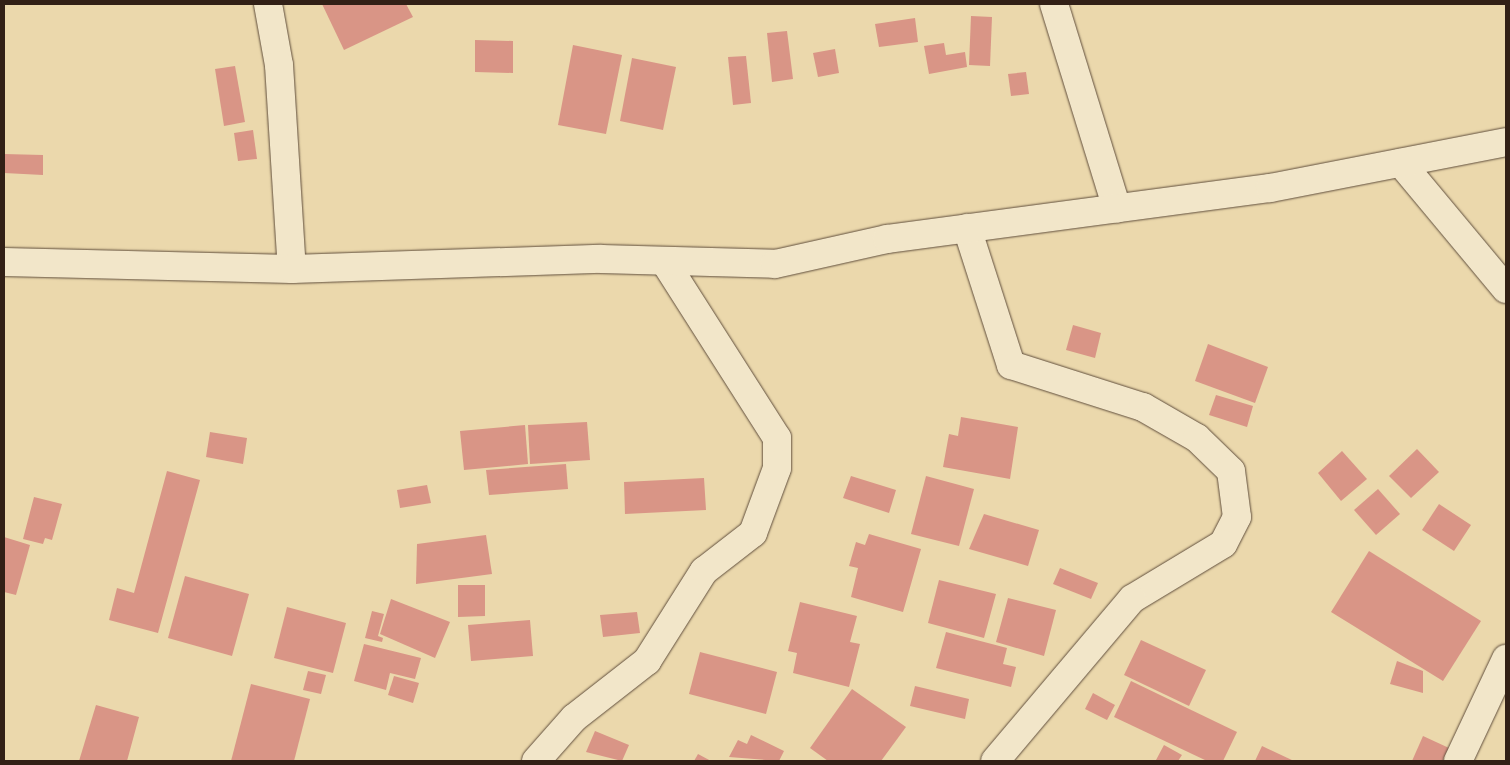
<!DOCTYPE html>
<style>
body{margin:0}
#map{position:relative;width:1510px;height:765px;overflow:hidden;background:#ebd8ac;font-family:"IM FELL Double Pica",serif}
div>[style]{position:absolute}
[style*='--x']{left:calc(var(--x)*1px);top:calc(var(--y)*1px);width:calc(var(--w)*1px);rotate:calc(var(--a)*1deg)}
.building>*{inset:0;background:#d99586}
.roads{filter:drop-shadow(0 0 1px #604e3c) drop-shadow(0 0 1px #604e3c)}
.street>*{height:28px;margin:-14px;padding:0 14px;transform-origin:14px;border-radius:14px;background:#f2e6c9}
.secondary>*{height:28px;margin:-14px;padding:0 14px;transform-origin:14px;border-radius:14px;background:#f2e6c9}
span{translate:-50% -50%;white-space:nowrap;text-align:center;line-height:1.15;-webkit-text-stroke:4px #f2e6c9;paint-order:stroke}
.frame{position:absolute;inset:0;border:5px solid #322016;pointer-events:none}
</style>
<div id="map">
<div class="building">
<div style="clip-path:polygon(322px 4px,406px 4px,413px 17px,344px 50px)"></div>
<div style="clip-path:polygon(971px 16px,992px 17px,990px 66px,969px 65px)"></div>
<div style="clip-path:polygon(915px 18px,918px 42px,879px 47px,875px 24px)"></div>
<div style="clip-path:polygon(787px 31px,793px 79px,772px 82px,767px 33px)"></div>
<div style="clip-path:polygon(475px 40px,513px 41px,513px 73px,475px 72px)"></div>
<div style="clip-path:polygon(944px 43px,946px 55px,965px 52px,967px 67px,929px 74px,924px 46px)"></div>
<div style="clip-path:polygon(573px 45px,622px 55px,606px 134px,558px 125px)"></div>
<div style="clip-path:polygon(835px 49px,839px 73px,818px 77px,813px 53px)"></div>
<div style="clip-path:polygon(746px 56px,751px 103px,733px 105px,728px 57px)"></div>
<div style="clip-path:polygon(632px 58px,676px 67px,663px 130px,620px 121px)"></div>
<div style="clip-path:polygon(235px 66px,245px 122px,224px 126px,215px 69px)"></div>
<div style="clip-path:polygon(1026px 72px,1029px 94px,1011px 96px,1008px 74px)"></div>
<div style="clip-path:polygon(253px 130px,257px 159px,238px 161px,234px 133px)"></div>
<div style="clip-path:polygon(4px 154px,43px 155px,43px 175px,4px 173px)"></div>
<div style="clip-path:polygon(1073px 325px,1101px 333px,1095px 358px,1066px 350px)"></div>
<div style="clip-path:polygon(1208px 344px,1268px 367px,1255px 403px,1195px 381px)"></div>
<div style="clip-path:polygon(1216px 395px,1253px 406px,1247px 427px,1209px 415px)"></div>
<div style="clip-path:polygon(961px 417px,1018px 427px,1010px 479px,943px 467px,949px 434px,958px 436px)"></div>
<div style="clip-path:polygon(587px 422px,590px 460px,530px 464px,528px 425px)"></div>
<div style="clip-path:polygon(525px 425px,528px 464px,464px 470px,460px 431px)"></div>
<div style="clip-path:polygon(210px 432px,247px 438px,243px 464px,206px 457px)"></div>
<div style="clip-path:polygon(1417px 449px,1439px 472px,1411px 498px,1389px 476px)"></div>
<div style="clip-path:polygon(1342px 451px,1367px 479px,1341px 501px,1318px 473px)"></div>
<div style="clip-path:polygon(566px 464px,568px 489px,489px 495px,486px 470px)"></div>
<div style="clip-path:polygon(167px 471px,200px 480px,158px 633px,109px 620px,117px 588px,134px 593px)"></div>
<div style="clip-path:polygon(851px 476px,896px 490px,889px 513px,843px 498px)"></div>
<div style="clip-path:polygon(926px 476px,974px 489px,959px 546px,911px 534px)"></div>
<div style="clip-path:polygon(704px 478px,706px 510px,625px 514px,624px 482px)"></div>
<div style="clip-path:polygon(427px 485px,431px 503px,400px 508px,397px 490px)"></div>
<div style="clip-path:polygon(1378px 489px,1400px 514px,1376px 535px,1354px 510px)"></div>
<div style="clip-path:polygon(34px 497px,62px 504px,52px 540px,45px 538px,43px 544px,23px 539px)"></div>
<div style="clip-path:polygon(1439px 504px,1471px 525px,1454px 551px,1422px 530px)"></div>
<div style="clip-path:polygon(984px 514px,1039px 530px,1028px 566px,969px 549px)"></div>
<div style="clip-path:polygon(869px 534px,921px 549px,903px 612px,851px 597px,858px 568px,849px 566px,856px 542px,865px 545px)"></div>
<div style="clip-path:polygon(486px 535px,492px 574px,416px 584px,417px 544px)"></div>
<div style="clip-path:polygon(4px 537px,30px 545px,16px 595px,4px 592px)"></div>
<div style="clip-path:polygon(1369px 551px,1481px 621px,1443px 681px,1331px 612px)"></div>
<div style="clip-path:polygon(1060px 568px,1098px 583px,1091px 599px,1053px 584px)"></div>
<div style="clip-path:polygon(185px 576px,249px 594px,232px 656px,168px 638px)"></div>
<div style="clip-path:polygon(939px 580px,996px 594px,984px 638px,928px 623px)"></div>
<div style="clip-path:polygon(458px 585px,485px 585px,485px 616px,458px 617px)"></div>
<div style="clip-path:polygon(1008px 598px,1056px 610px,1044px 656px,996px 642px)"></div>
<div style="clip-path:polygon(391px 599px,450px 622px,435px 658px,380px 634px)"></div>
<div style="clip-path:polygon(800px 602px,857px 616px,850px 642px,860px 644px,849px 687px,793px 673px,797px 653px,788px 651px)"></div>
<div style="clip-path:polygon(287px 607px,346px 623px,333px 673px,274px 658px)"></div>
<div style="clip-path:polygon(372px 611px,384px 614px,378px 636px,383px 638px,382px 642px,365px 638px)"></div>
<div style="clip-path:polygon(637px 612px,640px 633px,603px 637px,600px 615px)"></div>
<div style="clip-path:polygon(530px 620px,533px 656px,471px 661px,468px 625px)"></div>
<div style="clip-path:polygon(946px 632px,1007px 648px,1003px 664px,1016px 667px,1011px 687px,936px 668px)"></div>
<div style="clip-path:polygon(1141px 640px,1206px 670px,1189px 706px,1124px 675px)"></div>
<div style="clip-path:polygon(364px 644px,421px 658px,415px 679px,390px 673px,386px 690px,354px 681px)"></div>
<div style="clip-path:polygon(700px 652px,777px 672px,766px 714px,689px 694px)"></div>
<div style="clip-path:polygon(1397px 661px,1423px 671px,1423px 693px,1390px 684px)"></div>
<div style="clip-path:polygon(308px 671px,326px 675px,321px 694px,303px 690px)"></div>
<div style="clip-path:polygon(394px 676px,419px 683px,413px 703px,388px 695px)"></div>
<div style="clip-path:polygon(1131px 681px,1237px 732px,1223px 761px,1207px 761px,1114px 717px)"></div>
<div style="clip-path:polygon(251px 684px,310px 699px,294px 761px,231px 761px)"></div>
<div style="clip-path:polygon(915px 686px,969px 699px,965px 719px,910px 706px)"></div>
<div style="clip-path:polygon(852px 689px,906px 727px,881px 761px,828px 761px,810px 748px)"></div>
<div style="clip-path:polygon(1093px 693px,1115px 705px,1107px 720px,1085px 709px)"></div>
<div style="clip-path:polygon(96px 705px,139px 717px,127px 761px,79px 761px)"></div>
<div style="clip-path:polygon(595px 731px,629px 745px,622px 761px,586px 752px)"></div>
<div style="clip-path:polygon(751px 735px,784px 751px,779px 761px,729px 757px,738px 740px,747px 744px)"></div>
<div style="clip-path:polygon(1423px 736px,1449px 748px,1443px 761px,1412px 761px)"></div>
<div style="clip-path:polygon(1164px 745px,1182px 755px,1178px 761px,1156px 760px)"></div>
<div style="clip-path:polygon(1262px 746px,1294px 761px,1255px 761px)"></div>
<div style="clip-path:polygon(698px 754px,711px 761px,694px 761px)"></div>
</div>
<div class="roads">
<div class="street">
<div style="--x:268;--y:4;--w:62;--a:79.8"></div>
<div style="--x:279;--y:65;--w:204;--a:86.4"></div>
<div style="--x:1054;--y:4;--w:214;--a:72.9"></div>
<div style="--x:1401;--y:163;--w:164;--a:50.2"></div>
<div style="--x:967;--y:228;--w:144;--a:72.2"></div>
<div style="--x:1011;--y:365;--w:139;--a:17.7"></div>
<div style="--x:1143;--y:407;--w:62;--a:29.9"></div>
<div style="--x:1197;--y:438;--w:47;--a:44.1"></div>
<div style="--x:1231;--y:471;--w:46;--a:82.6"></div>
<div style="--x:1237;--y:517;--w:30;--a:117"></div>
<div style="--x:1223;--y:544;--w:106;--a:148.9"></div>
<div style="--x:1132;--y:599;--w:212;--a:130.2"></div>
<div style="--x:536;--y:761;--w:57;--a:-48.5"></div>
<div style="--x:574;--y:718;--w:93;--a:-38"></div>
<div style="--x:647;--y:661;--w:107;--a:-57.7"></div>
<div style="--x:704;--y:571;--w:62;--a:-37.8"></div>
<div style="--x:753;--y:533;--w:69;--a:-69.7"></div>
<div style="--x:777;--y:468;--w:30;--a:-90"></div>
<div style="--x:777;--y:438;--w:209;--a:-122.5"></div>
<div style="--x:1458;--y:761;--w:113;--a:-64.8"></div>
</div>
<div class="secondary">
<div style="--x:4;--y:262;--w:288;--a:1.4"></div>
<div style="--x:292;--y:269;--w:309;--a:-1.9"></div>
<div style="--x:601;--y:259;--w:174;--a:1.6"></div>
<div style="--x:775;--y:264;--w:115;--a:-12.6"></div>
<div style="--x:887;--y:239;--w:386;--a:-7.6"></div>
<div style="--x:1270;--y:188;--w:240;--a:-11"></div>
</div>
</div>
<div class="frame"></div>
</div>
